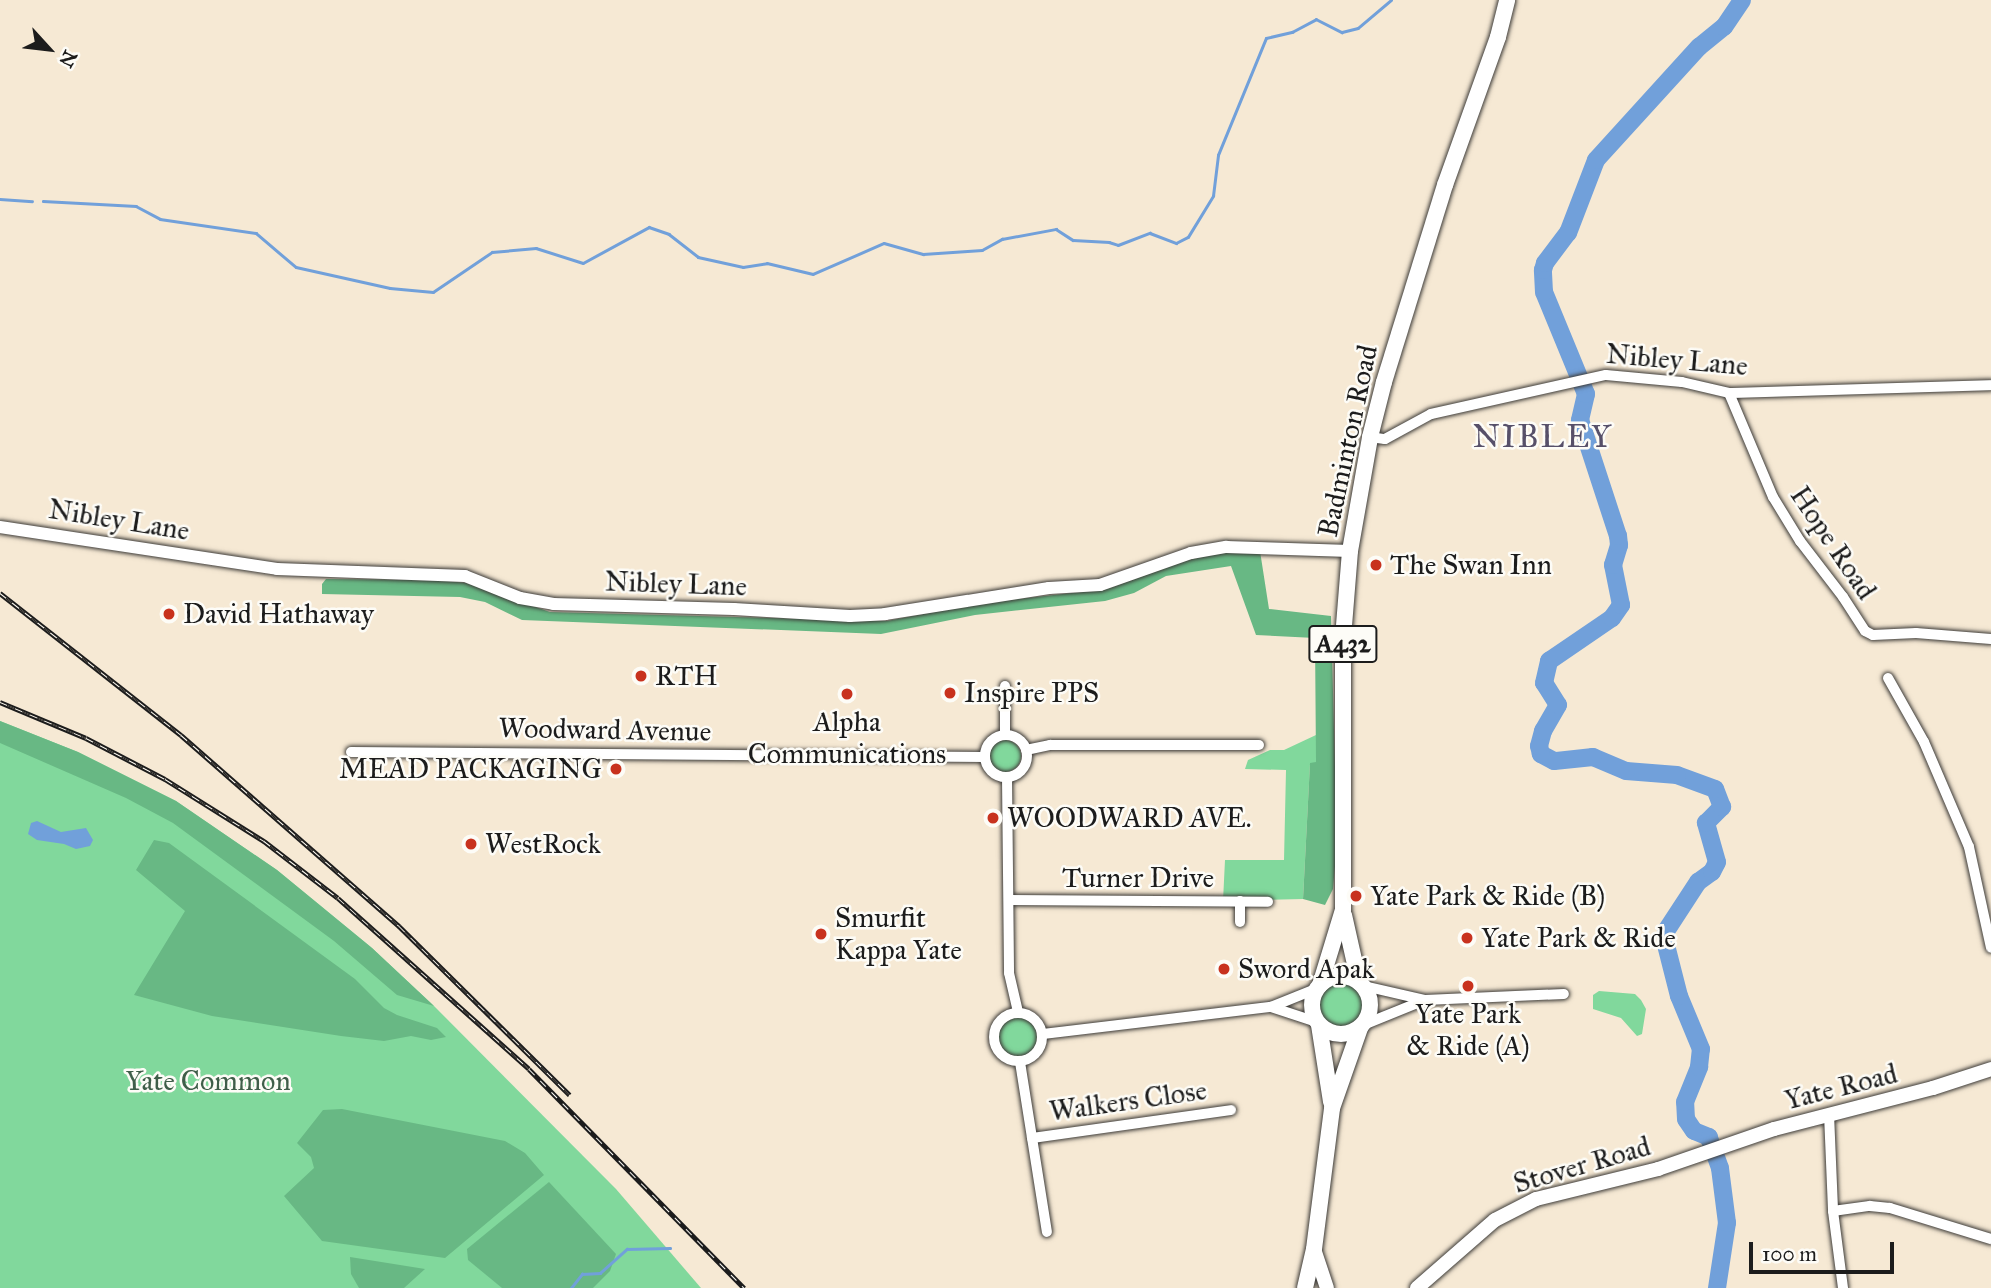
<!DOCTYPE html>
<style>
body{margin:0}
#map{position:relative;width:1991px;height:1288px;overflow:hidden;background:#f6e9d4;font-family:"IM FELL Great Primer",serif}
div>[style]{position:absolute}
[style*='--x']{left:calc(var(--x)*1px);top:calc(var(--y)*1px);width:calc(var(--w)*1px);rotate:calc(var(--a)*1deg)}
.green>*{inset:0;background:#81d89c}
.round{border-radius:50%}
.forest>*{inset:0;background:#68b884}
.water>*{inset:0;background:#71a0da}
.stream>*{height:2.5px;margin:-1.25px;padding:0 1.25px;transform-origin:1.25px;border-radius:1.25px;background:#71a0da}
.river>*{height:18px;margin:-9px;padding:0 9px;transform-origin:9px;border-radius:9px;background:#71a0da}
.roads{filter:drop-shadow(0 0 2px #3d3b38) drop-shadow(0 0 2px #3d3b38)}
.minor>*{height:10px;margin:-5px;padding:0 5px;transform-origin:5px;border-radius:5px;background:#fff}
.minor>.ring{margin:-5px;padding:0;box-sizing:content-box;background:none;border:10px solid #fff;border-radius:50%}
.tertiary>*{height:12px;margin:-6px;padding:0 6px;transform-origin:6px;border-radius:6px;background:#fff}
.secondary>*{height:14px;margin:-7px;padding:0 7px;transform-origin:7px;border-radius:7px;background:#fff}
.primary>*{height:16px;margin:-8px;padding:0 8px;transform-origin:8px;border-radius:8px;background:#fff}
.primary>.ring{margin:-8px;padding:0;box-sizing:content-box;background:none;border:16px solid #fff;border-radius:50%}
.rail>*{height:5px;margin-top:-2.5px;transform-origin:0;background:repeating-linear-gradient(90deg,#fdfcf7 0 8px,#1c1c1c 0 16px);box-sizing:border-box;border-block:2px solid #1c1c1c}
.dots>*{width:19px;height:19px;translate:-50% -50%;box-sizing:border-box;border:4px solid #fdfcf7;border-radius:50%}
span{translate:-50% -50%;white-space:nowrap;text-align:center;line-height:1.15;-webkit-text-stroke:5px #fdfcf7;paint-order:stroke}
.shield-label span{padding:2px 5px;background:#fdfcf7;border:2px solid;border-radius:5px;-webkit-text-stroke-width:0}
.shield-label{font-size:26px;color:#1c1c1c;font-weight:700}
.street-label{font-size:28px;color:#1c1c1c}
.poi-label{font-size:28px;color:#1c1c1c}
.left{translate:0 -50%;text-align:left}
.right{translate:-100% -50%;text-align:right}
.park-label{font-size:28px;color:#3f5e49}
.quarter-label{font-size:32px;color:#575069;letter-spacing:2px}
.north{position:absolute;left:14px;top:14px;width:70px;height:70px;-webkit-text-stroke:5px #fdfcf7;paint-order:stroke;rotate:117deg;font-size:19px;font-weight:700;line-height:28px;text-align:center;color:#1c1c1c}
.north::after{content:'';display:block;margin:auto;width:24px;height:32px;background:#1c1c1c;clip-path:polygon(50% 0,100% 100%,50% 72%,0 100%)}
.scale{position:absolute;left:1749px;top:1242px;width:145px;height:32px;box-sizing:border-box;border:4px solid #1c1c1c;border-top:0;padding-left:9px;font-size:21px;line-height:24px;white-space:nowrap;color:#1c1c1c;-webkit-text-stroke:5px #fdfcf7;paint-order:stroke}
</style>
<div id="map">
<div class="green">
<div style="clip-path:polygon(0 721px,78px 752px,176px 801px,277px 870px,372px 948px,434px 1006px,616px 1189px,701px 1288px,0 1288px)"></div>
<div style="clip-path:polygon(1316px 735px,1316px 763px,1310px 764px,1303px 899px,1223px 901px,1225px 860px,1284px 860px,1286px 770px,1245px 769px,1248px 760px,1270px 750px,1284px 750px)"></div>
<div class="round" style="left:989px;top:740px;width:32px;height:32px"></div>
<div class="round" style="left:1319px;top:983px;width:44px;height:44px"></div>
<div style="clip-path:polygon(1599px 991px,1635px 994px,1641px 1000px,1646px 1009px,1642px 1034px,1637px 1036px,1621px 1018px,1593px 1009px,1593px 995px)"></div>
<div class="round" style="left:997px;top:1017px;width:40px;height:40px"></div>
</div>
<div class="forest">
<div style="clip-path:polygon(1237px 549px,1260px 551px,1269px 609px,1331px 616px,1337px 843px,1333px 889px,1325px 905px,1303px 899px,1310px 763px,1316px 762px,1315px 638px,1256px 635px,1231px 566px,1166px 576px,1134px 593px,1105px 601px,975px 615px,881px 634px,522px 620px,485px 602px,460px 597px,322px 594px,322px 584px,326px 579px,439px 580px,466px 583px,550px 612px,887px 621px,975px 604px,1107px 589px,1184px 561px)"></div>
<div style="clip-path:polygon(0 721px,78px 752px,176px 801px,277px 870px,372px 948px,434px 1006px,397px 995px,334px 941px,173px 823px,126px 798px,0 743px)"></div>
<div style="clip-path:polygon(154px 840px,169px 843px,355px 979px,384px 1008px,397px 1015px,437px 1028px,446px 1037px,431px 1040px,411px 1036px,384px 1041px,341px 1036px,212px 1016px,134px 995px,185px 911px,136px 870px)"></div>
<div style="clip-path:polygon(342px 1109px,505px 1141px,525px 1153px,544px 1175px,445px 1258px,322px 1241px,284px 1196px,314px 1168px,311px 1157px,297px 1143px,323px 1110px)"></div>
<div style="clip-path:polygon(549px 1182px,616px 1254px,610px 1271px,593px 1288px,502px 1288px,468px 1260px,467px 1249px)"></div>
<div style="clip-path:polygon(350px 1257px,425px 1269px,404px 1288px,359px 1288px,351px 1274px)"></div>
</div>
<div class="water">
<div style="clip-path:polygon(37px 821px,61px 832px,86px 828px,93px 840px,90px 846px,76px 849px,64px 844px,37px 840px,28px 834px,31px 823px)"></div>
</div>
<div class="stream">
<div style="--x:0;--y:199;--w:32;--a:4"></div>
<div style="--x:43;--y:201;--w:93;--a:3.1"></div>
<div style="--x:136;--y:206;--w:27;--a:28"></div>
<div style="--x:160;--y:219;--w:97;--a:8.3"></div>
<div style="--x:256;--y:233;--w:52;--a:40.4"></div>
<div style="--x:296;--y:267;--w:96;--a:12.6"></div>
<div style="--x:390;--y:288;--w:43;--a:5.3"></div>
<div style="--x:433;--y:292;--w:71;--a:-34.1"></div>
<div style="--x:492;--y:252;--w:44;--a:-5.2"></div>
<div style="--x:536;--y:248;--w:49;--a:17.7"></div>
<div style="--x:583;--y:263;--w:75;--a:-28.6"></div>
<div style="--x:649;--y:227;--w:21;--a:19"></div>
<div style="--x:669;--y:234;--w:37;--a:38"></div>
<div style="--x:698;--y:257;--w:46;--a:12.5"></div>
<div style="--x:743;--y:267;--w:24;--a:-9"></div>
<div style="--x:767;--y:263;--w:47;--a:13.4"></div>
<div style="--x:813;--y:274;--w:77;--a:-23.6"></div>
<div style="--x:884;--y:243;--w:41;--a:15.8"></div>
<div style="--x:923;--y:254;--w:59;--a:-3.9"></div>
<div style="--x:982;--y:250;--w:23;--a:-29"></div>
<div style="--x:1002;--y:239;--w:55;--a:-10.5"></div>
<div style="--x:1056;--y:229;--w:20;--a:33"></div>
<div style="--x:1073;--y:240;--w:36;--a:3"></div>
<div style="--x:1109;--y:242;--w:9;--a:18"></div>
<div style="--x:1118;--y:245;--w:34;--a:-21"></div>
<div style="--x:1150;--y:233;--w:28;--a:21"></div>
<div style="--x:1176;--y:243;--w:13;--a:-27"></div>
<div style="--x:1188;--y:237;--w:48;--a:-58.6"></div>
<div style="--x:1213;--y:196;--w:41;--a:-83"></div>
<div style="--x:1218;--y:155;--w:126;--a:-67.7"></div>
<div style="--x:1266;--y:38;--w:27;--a:-13"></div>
<div style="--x:1292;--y:32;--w:27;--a:-28"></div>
<div style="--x:1316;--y:19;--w:29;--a:27"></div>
<div style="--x:1342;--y:32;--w:16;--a:-14"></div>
<div style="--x:1358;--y:28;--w:43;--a:-40.3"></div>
<div style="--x:571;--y:1288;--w:18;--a:-52"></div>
<div style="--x:582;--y:1274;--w:18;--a:-3"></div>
<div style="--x:600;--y:1273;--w:36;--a:-42"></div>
<div style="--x:627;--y:1249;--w:43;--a:-1.3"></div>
</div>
<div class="river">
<div style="--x:1717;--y:1288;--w:66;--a:-81.3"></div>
<div style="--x:1727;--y:1223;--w:55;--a:-97.3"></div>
<div style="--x:1720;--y:1168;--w:33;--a:-110"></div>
<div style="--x:1709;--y:1137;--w:16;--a:-158"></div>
<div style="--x:1694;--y:1131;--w:14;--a:-124"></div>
<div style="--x:1686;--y:1119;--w:17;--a:-93"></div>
<div style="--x:1685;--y:1102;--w:38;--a:-68"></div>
<div style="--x:1699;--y:1067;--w:18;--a:-84"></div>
<div style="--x:1701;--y:1049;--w:57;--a:-112.5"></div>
<div style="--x:1679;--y:996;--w:53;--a:-104.3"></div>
<div style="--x:1666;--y:945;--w:14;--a:-90"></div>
<div style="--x:1666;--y:931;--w:59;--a:-56.9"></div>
<div style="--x:1698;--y:882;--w:17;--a:-36"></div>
<div style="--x:1712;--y:872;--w:11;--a:-63"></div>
<div style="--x:1717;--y:862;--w:41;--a:-105.8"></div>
<div style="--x:1706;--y:823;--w:23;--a:-45"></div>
<div style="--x:1722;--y:807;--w:19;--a:-111"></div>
<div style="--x:1715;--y:789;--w:40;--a:-159.8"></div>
<div style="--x:1677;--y:775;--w:51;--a:-175.5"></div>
<div style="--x:1626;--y:771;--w:36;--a:-157"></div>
<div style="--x:1593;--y:757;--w:39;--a:174"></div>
<div style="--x:1554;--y:761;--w:15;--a:-152"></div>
<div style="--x:1541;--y:754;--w:8;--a:-104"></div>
<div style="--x:1539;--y:746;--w:16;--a:-75"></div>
<div style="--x:1543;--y:731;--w:30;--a:-60"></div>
<div style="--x:1558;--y:705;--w:26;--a:-122"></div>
<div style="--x:1544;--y:683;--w:23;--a:-77"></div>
<div style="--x:1549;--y:661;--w:76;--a:-34.3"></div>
<div style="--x:1612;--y:618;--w:16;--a:-55"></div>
<div style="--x:1621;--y:605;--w:41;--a:-101.3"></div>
<div style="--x:1613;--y:565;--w:21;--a:-73"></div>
<div style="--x:1619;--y:545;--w:9;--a:-96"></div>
<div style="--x:1618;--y:536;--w:122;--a:-108.1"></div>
<div style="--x:1580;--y:420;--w:27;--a:-77"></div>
<div style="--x:1586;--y:394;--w:110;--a:-112.4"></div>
<div style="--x:1544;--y:292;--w:22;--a:-93"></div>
<div style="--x:1543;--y:270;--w:7;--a:-74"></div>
<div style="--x:1545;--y:263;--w:38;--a:-53"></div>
<div style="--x:1568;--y:233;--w:78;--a:-69"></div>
<div style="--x:1596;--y:160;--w:153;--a:-47.7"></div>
<div style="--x:1699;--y:47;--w:32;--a:-39"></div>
<div style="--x:1724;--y:27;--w:32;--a:-56"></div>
</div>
<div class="roads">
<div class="minor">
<div style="--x:1729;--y:393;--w:113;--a:67.1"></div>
<div style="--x:1773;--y:497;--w:52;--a:58.5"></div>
<div style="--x:1800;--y:541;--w:71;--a:52.5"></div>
<div style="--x:1843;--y:597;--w:40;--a:57.1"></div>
<div style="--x:1865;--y:631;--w:9;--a:27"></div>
<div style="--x:1873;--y:635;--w:43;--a:-2.7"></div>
<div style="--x:1916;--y:633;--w:75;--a:4.6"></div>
<div style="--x:1370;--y:437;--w:15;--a:8"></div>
<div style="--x:1385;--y:439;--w:52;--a:-28.5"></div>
<div style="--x:1431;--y:414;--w:179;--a:-12.6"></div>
<div style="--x:1606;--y:375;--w:76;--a:5.3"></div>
<div style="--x:1682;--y:382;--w:48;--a:13.2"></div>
<div style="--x:1729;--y:393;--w:262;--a:-1.7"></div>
<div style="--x:1888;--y:678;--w:73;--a:60.6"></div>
<div style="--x:1924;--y:742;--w:114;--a:66.8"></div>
<div style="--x:1969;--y:847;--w:103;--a:77.7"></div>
<div style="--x:1005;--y:735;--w:49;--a:-90"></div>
<div class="ring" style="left:985px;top:735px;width:32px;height:32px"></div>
<div style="--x:1026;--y:750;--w:25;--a:-12"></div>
<div style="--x:1050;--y:745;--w:209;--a:0"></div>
<div style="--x:351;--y:752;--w:634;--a:0.45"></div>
<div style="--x:1007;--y:777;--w:196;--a:89.4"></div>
<div style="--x:1009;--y:973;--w:40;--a:77"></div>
<div style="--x:1009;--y:900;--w:259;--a:0.4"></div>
<div style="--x:1240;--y:922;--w:21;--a:-90"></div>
<div style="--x:1364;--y:986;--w:63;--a:12.9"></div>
<div style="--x:1425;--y:1000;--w:139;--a:-2.5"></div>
<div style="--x:1271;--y:1007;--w:48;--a:18.1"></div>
<div class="ring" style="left:994px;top:1013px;width:38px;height:38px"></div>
<div style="--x:1363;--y:1025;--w:67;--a:-22"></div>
<div style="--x:1043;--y:1034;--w:230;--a:-6.8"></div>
<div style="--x:1271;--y:1007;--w:51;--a:-22"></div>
<div style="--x:1020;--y:1062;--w:172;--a:81"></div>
<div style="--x:1829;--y:1114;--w:97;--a:87.6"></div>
<div style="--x:1833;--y:1211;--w:78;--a:82.6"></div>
<div style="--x:1032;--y:1138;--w:201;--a:-8"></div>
<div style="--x:1833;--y:1211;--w:37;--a:-8"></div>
<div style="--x:1870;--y:1206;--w:20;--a:6"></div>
<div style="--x:1890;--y:1208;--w:106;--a:17.1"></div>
</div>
<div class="tertiary">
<div style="--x:0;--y:527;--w:280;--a:8.6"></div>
<div style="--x:277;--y:569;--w:188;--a:2.1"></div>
<div style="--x:465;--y:576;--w:59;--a:21.8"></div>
<div style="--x:520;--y:598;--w:34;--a:10"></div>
<div style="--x:553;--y:604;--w:181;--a:1.6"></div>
<div style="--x:734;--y:609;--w:116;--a:3.5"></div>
<div style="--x:850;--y:616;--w:35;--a:-3"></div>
<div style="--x:885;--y:614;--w:166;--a:-9"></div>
<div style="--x:1049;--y:588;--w:51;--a:-3.4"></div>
<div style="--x:1100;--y:585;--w:96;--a:-19.4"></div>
<div style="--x:1191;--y:553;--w:36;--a:-10"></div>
<div style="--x:1226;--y:547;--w:124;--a:1.8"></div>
</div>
<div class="secondary">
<div style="--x:1314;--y:1249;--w:41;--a:71.6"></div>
<div style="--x:1417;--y:1288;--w:103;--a:-41.1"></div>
<div style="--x:1495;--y:1220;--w:46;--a:-27.1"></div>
<div style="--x:1536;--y:1199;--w:126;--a:-13.8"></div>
<div style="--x:1658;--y:1169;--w:123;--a:-19"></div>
<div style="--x:1774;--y:1129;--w:164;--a:-14.5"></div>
<div style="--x:1933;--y:1088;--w:61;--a:-18.1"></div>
</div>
<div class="primary">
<div style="--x:1344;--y:915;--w:69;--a:77.4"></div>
<div class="ring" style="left:1312px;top:976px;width:42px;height:42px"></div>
<div style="--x:1320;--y:985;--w:78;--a:-73"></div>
<div style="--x:1343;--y:910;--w:272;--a:-90"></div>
<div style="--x:1343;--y:638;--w:87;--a:-85.4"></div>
<div style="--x:1350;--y:551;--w:116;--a:-80"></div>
<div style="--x:1370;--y:437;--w:57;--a:-75.7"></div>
<div style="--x:1384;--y:382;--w:206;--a:-72.8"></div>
<div style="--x:1445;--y:185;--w:157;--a:-70.3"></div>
<div style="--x:1498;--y:37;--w:38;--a:-76"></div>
<div style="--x:1319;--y:1025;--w:78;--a:81.1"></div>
<div style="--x:1305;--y:1288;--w:40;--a:-77"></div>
<div style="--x:1314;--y:1249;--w:142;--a:-82.7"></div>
<div style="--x:1332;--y:1108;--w:85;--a:-70.7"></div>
</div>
</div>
<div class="rail">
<div style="--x:0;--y:593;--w:230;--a:38.1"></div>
<div style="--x:181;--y:735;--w:290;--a:41.2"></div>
<div style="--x:399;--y:926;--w:240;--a:44.7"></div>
<div style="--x:0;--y:702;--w:93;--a:22.7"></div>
<div style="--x:86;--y:738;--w:89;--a:27.4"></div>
<div style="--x:165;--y:779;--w:117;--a:32.1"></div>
<div style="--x:264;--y:841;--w:93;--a:37.6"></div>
<div style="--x:338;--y:898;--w:256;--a:41.8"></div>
<div style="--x:529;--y:1069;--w:307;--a:45.5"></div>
</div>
<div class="dots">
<div style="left:1376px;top:565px;background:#c8321e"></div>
<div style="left:169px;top:614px;background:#c8321e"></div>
<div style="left:641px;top:676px;background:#c8321e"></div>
<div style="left:950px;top:693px;background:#c8321e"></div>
<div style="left:847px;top:694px;background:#c8321e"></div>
<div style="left:616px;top:769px;background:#c8321e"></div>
<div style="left:993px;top:818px;background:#c8321e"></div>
<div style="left:471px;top:844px;background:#c8321e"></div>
<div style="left:1356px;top:896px;background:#c8321e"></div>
<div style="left:821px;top:934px;background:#c8321e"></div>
<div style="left:1467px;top:938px;background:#c8321e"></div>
<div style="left:1224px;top:969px;background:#c8321e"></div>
<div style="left:1468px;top:986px;background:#c8321e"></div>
</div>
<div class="shield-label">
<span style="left:1343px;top:644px">A432</span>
</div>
<div class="street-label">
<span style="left:1677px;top:360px;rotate:5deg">Nibley Lane</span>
<span style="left:1348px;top:441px;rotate:-78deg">Badminton Road</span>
<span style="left:119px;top:520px;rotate:9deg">Nibley Lane</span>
<span style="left:1833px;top:543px;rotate:56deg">Hope Road</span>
<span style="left:676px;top:584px;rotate:2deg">Nibley Lane</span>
<span style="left:605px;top:730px;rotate:1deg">Woodward Avenue</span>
<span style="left:1138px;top:878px">Turner Drive</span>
<span style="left:1841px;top:1087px;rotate:-14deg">Yate Road</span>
<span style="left:1128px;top:1101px;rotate:-8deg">Walkers Close</span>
<span style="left:1582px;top:1165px;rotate:-16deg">Stover Road</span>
</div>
<div class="poi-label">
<span class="left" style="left:1390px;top:565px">The Swan Inn</span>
<span class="left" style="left:183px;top:614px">David Hathaway</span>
<span class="left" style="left:655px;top:676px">RTH</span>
<span class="left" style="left:964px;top:693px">Inspire PPS</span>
<span style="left:847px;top:738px">Alpha<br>Communications</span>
<span class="right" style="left:602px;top:769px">MEAD PACKAGING</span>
<span class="left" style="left:1007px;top:818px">WOODWARD AVE.</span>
<span class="left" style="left:485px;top:844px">WestRock</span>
<span class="left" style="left:1370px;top:896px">Yate Park &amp; Ride (B)</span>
<span class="left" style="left:835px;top:934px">Smurfit<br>Kappa Yate</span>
<span class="left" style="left:1481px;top:938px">Yate Park &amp; Ride</span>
<span class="left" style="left:1238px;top:969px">Sword Apak</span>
<span style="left:1468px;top:1030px">Yate Park<br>&amp; Ride (A)</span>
</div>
<div class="park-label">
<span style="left:208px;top:1081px">Yate Common</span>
</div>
<div class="quarter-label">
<span style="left:1543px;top:437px">NIBLEY</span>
</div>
<div class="north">N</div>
<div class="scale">100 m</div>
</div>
